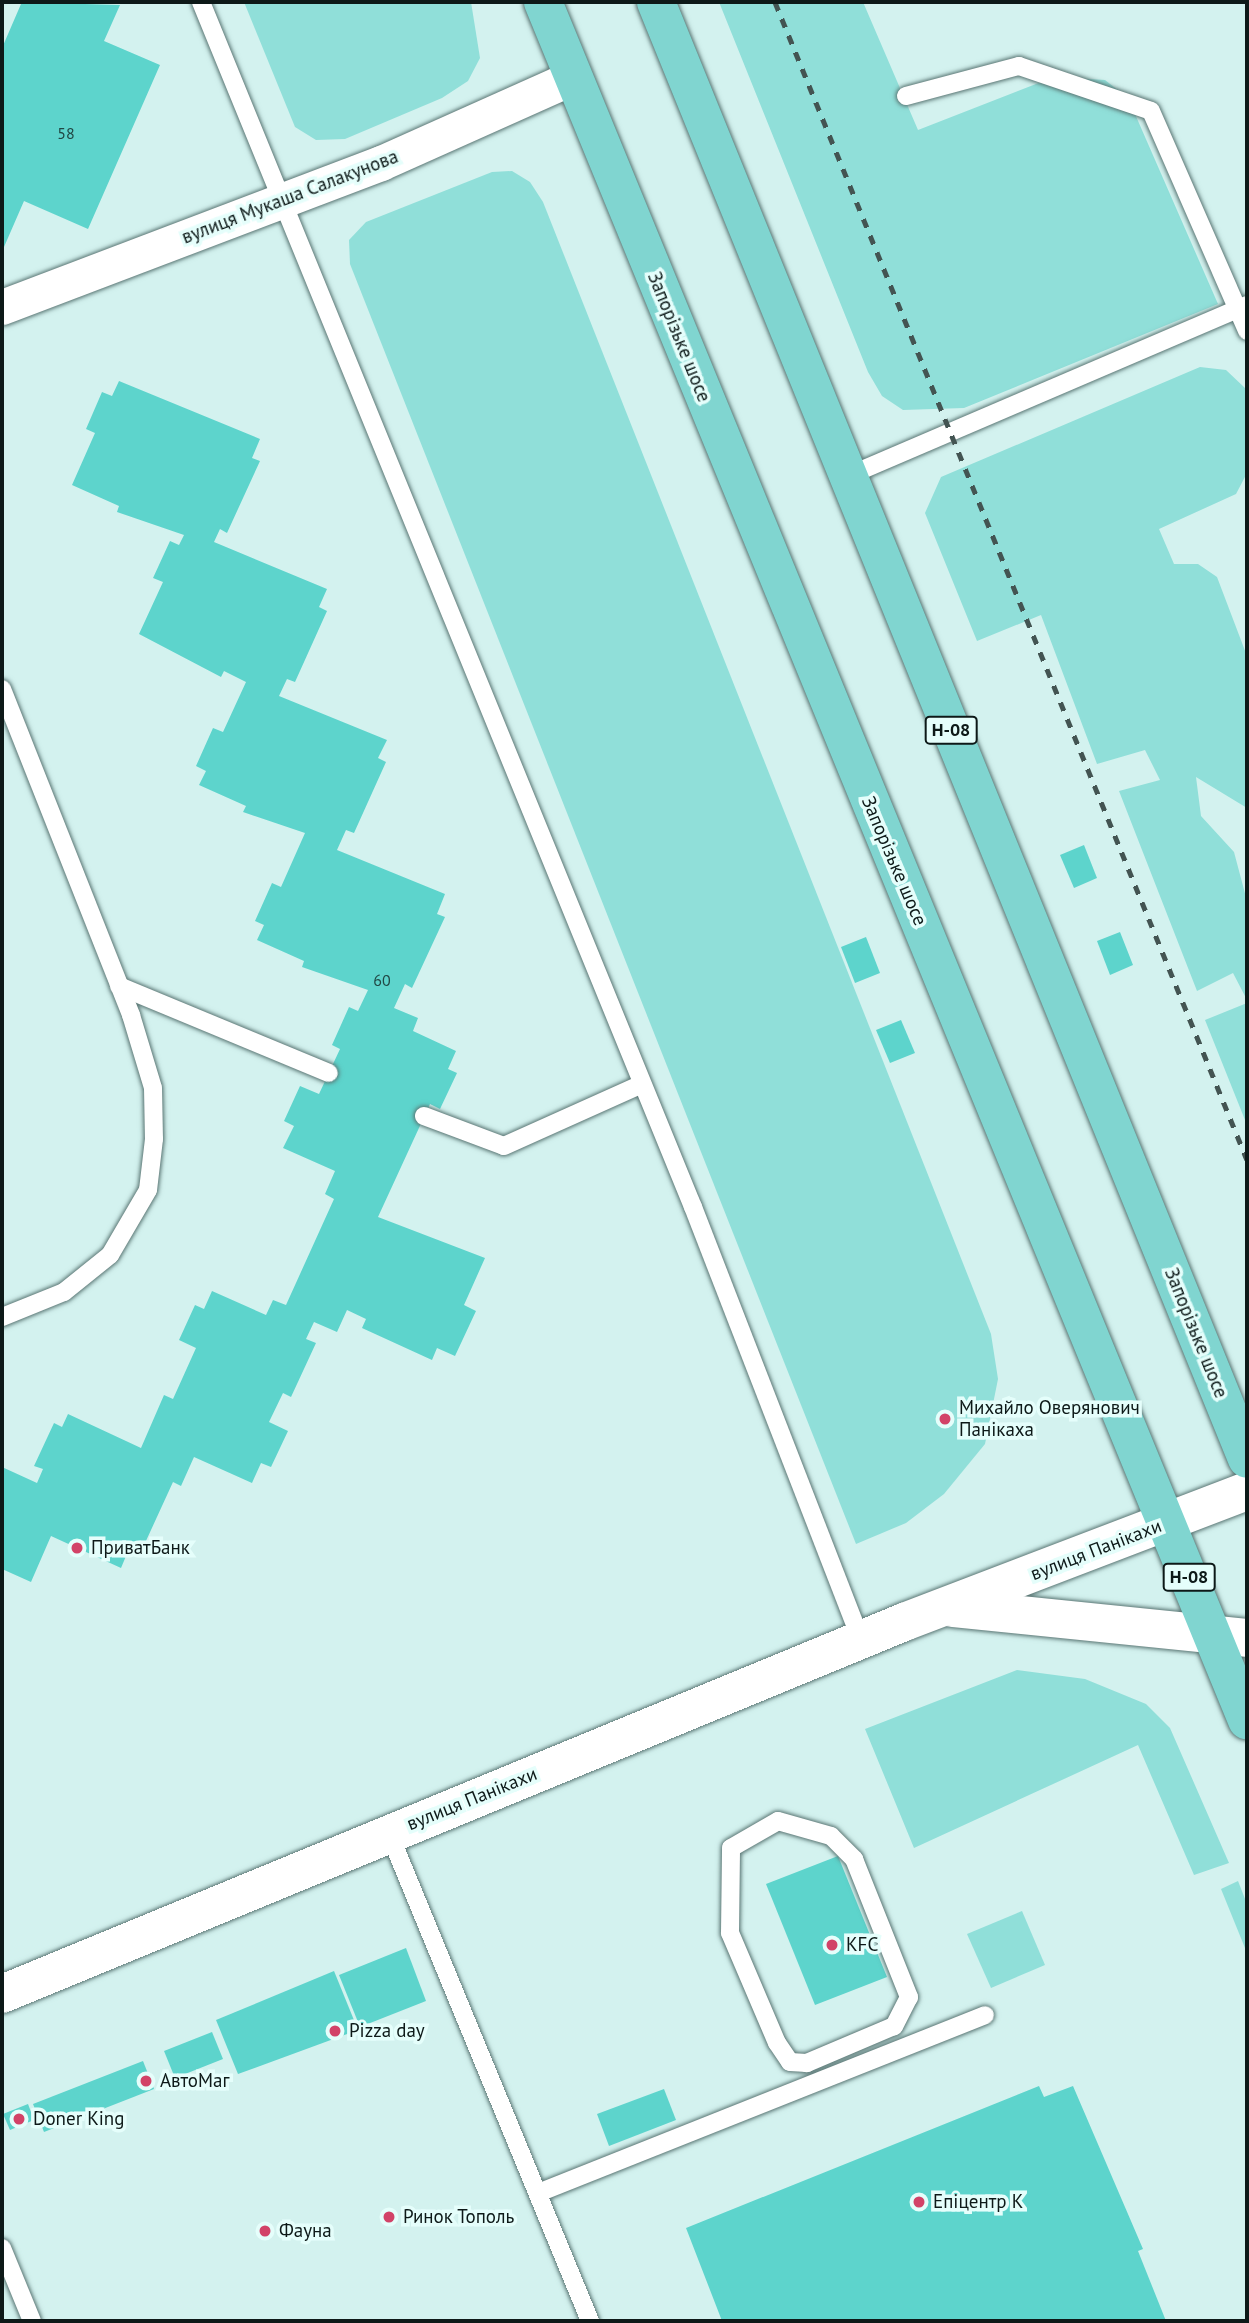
<!DOCTYPE html>
<meta charset="utf-8">
<style>
body{margin:0}
#map{position:relative;width:1249px;height:2323px;overflow:hidden;background:#d3f2ef;font-family:"PT Sans",sans-serif}
div>[style]{position:absolute}
[style*='--x']{left:calc(var(--x)*1px);top:calc(var(--y)*1px);width:calc(var(--w)*1px);rotate:calc(var(--a)*1deg)}
.green>*{inset:0;background:#90dfd9}
.building>*{inset:0;background:#5dd4cc}
.roads{filter:drop-shadow(0 0 2px #5a7674) drop-shadow(0 0 2px #5a7674)}
.lane>*{height:18px;margin:-9px;padding:0 9px;transform-origin:9px;border-radius:9px;background:#fff}
.street>*{height:35px;margin:-17.5px;padding:0 17.5px;transform-origin:17.5px;border-radius:17.5px;background:#fff}
.secondary>*{height:38px;margin:-19px;padding:0 19px;transform-origin:19px;border-radius:19px;background:#fff}
.primary>*{height:38px;margin:-19px;padding:0 19px;transform-origin:19px;border-radius:19px;background:#80d5d0}
.rail>*{height:5px;margin-top:-2.5px;transform-origin:0;background:repeating-linear-gradient(90deg,#435452 0 9px,transparent 0 18px)}
.dots>*{width:19px;height:19px;translate:-50% -50%;box-sizing:border-box;border:4px solid #e5fefb;border-radius:50%}
span{translate:-50% -50%;white-space:nowrap;text-align:center;line-height:1.15;-webkit-text-stroke:7px #e5fefb;paint-order:stroke}
.number-label{font-size:16px;color:#214845}
.number-label span{-webkit-text-stroke-width:0}
.shield-label span{padding:2px 5px;background:#e5fefb;border:2px solid;border-radius:5px;-webkit-text-stroke-width:0}
.shield-label{font-size:18px;color:#0d1918;font-weight:700}
.street-label{font-size:19px;color:#0d1918}
.poi-label{font-size:19px;color:#0d1918}
.left{translate:0 -50%;text-align:left}
.frame{position:absolute;inset:0;border:4px solid #0d1918;pointer-events:none}
</style>
<div id="map">
<div class="green">
<div style="clip-path:polygon(244px 2px,471px 2px,480px 58px,468px 81px,442px 98px,345px 139px,316px 140px,295px 127px)"></div>
<div style="clip-path:polygon(719px 2px,863px 2px,918px 130px,1054px 77px,1105px 80px,1128px 98px,1218px 304px,964px 408px,903px 410px,882px 396px,868px 372px)"></div>
<div style="clip-path:polygon(512px 171px,530px 182px,543px 202px,991px 1334px,998px 1379px,985px 1444px,944px 1494px,906px 1523px,856px 1544px,350px 264px,349px 240px,366px 222px,492px 172px)"></div>
<div style="clip-path:polygon(1200px 367px,1226px 370px,1245px 388px,1247px 473px,1236px 494px,1159px 529px,1174px 564px,1198px 564px,1217px 577px,1247px 656px,1247px 808px,1196px 777px,1201px 816px,1234px 852px,1247px 901px,1247px 1000px,1233px 973px,1197px 991px,1119px 791px,1160px 780px,1145px 750px,1097px 764px,1041px 615px,977px 641px,925px 513px,941px 477px)"></div>
<div style="clip-path:polygon(1247px 1003px,1247px 1125px,1205px 1020px)"></div>
<div style="clip-path:polygon(1017px 1670px,1085px 1679px,1146px 1704px,1170px 1728px,1229px 1863px,1194px 1875px,1138px 1745px,914px 1848px,865px 1729px)"></div>
<div style="clip-path:polygon(1238px 1881px,1247px 1904px,1247px 1953px,1221px 1889px)"></div>
<div style="clip-path:polygon(1022px 1911px,1045px 1965px,991px 1988px,967px 1934px)"></div>
</div>
<div class="building">
<div style="clip-path:polygon(15px 2px,120px 5px,104px 41px,160px 65px,88px 229px,24px 201px,4px 247px,2px 48px,21px 4px)"></div>
<div style="clip-path:polygon(119px 381px,260px 439px,252px 458px,260px 461px,227px 533px,220px 529px,214px 542px,327px 589px,319px 607px,327px 611px,295px 682px,287px 679px,279px 696px,387px 740px,378px 758px,386px 762px,354px 833px,346px 830px,337px 850px,445px 894px,437px 914px,445px 917px,412px 988px,405px 984px,394px 1008px,418px 1018px,413px 1031px,456px 1051px,448px 1069px,457px 1073px,440px 1109px,430px 1104px,378px 1217px,485px 1258px,464px 1305px,476px 1311px,455px 1356px,437px 1348px,432px 1360px,362px 1328px,366px 1319px,347px 1310px,337px 1332px,314px 1322px,306px 1339px,316px 1343px,291px 1397px,283px 1393px,269px 1422px,288px 1431px,271px 1467px,261px 1463px,252px 1483px,194px 1457px,181px 1486px,173px 1482px,140px 1554px,129px 1549px,121px 1568px,51px 1536px,31px 1582px,2px 1569px,2px 1467px,37px 1483px,43px 1469px,34px 1466px,54px 1423px,62px 1427px,68px 1414px,141px 1448px,164px 1395px,173px 1399px,196px 1348px,179px 1340px,195px 1305px,204px 1309px,212px 1291px,266px 1315px,273px 1300px,286px 1305px,334px 1199px,325px 1194px,335px 1171px,283px 1148px,294px 1126px,284px 1121px,300px 1086px,319px 1094px,340px 1049px,332px 1045px,349px 1007px,358px 1011px,368px 990px,302px 967px,304px 961px,257px 940px,264px 925px,255px 921px,272px 883px,281px 887px,305px 833px,243px 812px,246px 806px,199px 785px,206px 771px,196px 766px,213px 728px,223px 732px,246px 682px,224px 671px,221px 677px,139px 634px,163px 582px,153px 578px,170px 541px,179px 545px,184px 535px,117px 512px,119px 506px,72px 485px,95px 433px,86px 429px,102px 392px,112px 396px)"></div>
<div style="clip-path:polygon(1084px 845px,1097px 878px,1074px 888px,1060px 855px)"></div>
<div style="clip-path:polygon(1120px 932px,1133px 965px,1110px 975px,1097px 941px)"></div>
<div style="clip-path:polygon(866px 937px,880px 973px,855px 983px,841px 947px)"></div>
<div style="clip-path:polygon(901px 1020px,915px 1053px,890px 1063px,876px 1030px)"></div>
<div style="clip-path:polygon(838px 1856px,887px 1977px,815px 2005px,766px 1884px)"></div>
<div style="clip-path:polygon(406px 1948px,426px 2001px,360px 2027px,339px 1975px)"></div>
<div style="clip-path:polygon(334px 1971px,358px 2030px,238px 2074px,216px 2020px)"></div>
<div style="clip-path:polygon(212px 2032px,223px 2059px,175px 2078px,164px 2051px)"></div>
<div style="clip-path:polygon(143px 2061px,154px 2089px,44px 2132px,33px 2104px)"></div>
<div style="clip-path:polygon(1039px 2086px,1044px 2097px,1073px 2086px,1143px 2249px,1138px 2251px,1166px 2321px,722px 2321px,686px 2228px)"></div>
<div style="clip-path:polygon(664px 2089px,676px 2120px,609px 2146px,597px 2114px)"></div>
<div style="clip-path:polygon(28px 2104px,34px 2120px,10px 2130px,3px 2114px)"></div>
</div>
<div class="roads">
<div class="lane">
<div style="--x:201;--y:2;--w:1302;--a:67.79"></div>
<div style="--x:693;--y:1207;--w:464;--a:68.8"></div>
<div style="--x:906;--y:96;--w:117;--a:-14.9"></div>
<div style="--x:1019;--y:66;--w:139;--a:18.8"></div>
<div style="--x:1151;--y:111;--w:240;--a:66.4"></div>
<div style="--x:848;--y:476;--w:434;--a:-23.2"></div>
<div style="--x:2;--y:689;--w:351;--a:68.4"></div>
<div style="--x:131;--y:1015;--w:76;--a:73.2"></div>
<div style="--x:153;--y:1088;--w:51;--a:88.9"></div>
<div style="--x:154;--y:1139;--w:51;--a:96.7"></div>
<div style="--x:148;--y:1190;--w:75;--a:120.3"></div>
<div style="--x:110;--y:1255;--w:59;--a:141.2"></div>
<div style="--x:64;--y:1292;--w:67;--a:158"></div>
<div style="--x:119;--y:986;--w:227;--a:22.5"></div>
<div style="--x:424;--y:1116;--w:85;--a:20.6"></div>
<div style="--x:504;--y:1146;--w:149;--a:-24.2"></div>
<div style="--x:778;--y:1821;--w:55;--a:15.8"></div>
<div style="--x:831;--y:1836;--w:33;--a:45"></div>
<div style="--x:854;--y:1859;--w:149;--a:68.3"></div>
<div style="--x:909;--y:1997;--w:33;--a:117"></div>
<div style="--x:894;--y:2026;--w:95;--a:157"></div>
<div style="--x:807;--y:2063;--w:17;--a:-177"></div>
<div style="--x:790;--y:2062;--w:23;--a:-124"></div>
<div style="--x:777;--y:2043;--w:120;--a:-113.1"></div>
<div style="--x:730;--y:1933;--w:85;--a:-89.3"></div>
<div style="--x:731;--y:1848;--w:54;--a:-29.9"></div>
<div style="--x:389;--y:1833;--w:528;--a:67.61"></div>
<div style="--x:538;--y:2193;--w:481;--a:-21.7"></div>
<div style="--x:2;--y:2248;--w:79;--a:67.7"></div>
</div>
<div class="street">
<div style="--x:2;--y:307;--w:405;--a:-20.8"></div>
<div style="--x:381;--y:163;--w:210;--a:-24.1"></div>
</div>
<div class="secondary">
<div style="--x:953;--y:1608;--w:296;--a:5.8"></div>
<div style="--x:2;--y:1994;--w:976;--a:-22.41"></div>
<div style="--x:904;--y:1622;--w:367;--a:-20.9"></div>
</div>
<div class="primary">
<div style="--x:543;--y:2;--w:1857;--a:67.72"></div>
<div style="--x:656;--y:2;--w:1572;--a:67.92"></div>
</div>
</div>
<div class="rail">
<div style="--x:775;--y:2;--w:1250;--a:67.82"></div>
</div>
<div class="dots">
<div style="left:945px;top:1419px;background:#d24368"></div>
<div style="left:77px;top:1548px;background:#d24368"></div>
<div style="left:832px;top:1945px;background:#d24368"></div>
<div style="left:335px;top:2031px;background:#d24368"></div>
<div style="left:146px;top:2081px;background:#d24368"></div>
<div style="left:19px;top:2119px;background:#d24368"></div>
<div style="left:919px;top:2202px;background:#d24368"></div>
<div style="left:389px;top:2217px;background:#d24368"></div>
<div style="left:265px;top:2231px;background:#d24368"></div>
</div>
<div class="number-label">
<span style="left:66px;top:133px">58</span>
<span style="left:382px;top:980px">60</span>
</div>
<div class="shield-label">
<span style="left:951px;top:730px">Н-08</span>
<span style="left:1189px;top:1577px">Н-08</span>
</div>
<div class="street-label">
<span style="left:290px;top:197px;rotate:-21deg">вулиця Мукаша Салакунова</span>
<span style="left:679px;top:337px;rotate:68deg">Запорізьке шосе</span>
<span style="left:894px;top:861px;rotate:67deg">Запорізьке шосе</span>
<span style="left:1196px;top:1333px;rotate:68deg">Запорізьке шосе</span>
<span style="left:1096px;top:1550px;rotate:-21deg">вулиця Панікахи</span>
<span style="left:472px;top:1799px;rotate:-22deg">вулиця Панікахи</span>
</div>
<div class="poi-label">
<span class="left" style="left:959px;top:1419px">Михайло Оверянович<br>Панікаха</span>
<span class="left" style="left:91px;top:1548px">ПриватБанк</span>
<span class="left" style="left:846px;top:1945px">KFC</span>
<span class="left" style="left:349px;top:2031px">Pizza day</span>
<span class="left" style="left:160px;top:2081px">АвтоМаг</span>
<span class="left" style="left:33px;top:2119px">Doner King</span>
<span class="left" style="left:933px;top:2202px">Епіцентр К</span>
<span class="left" style="left:403px;top:2217px">Ринок Тополь</span>
<span class="left" style="left:279px;top:2231px">Фауна</span>
</div>
<div class="frame"></div>
</div>
